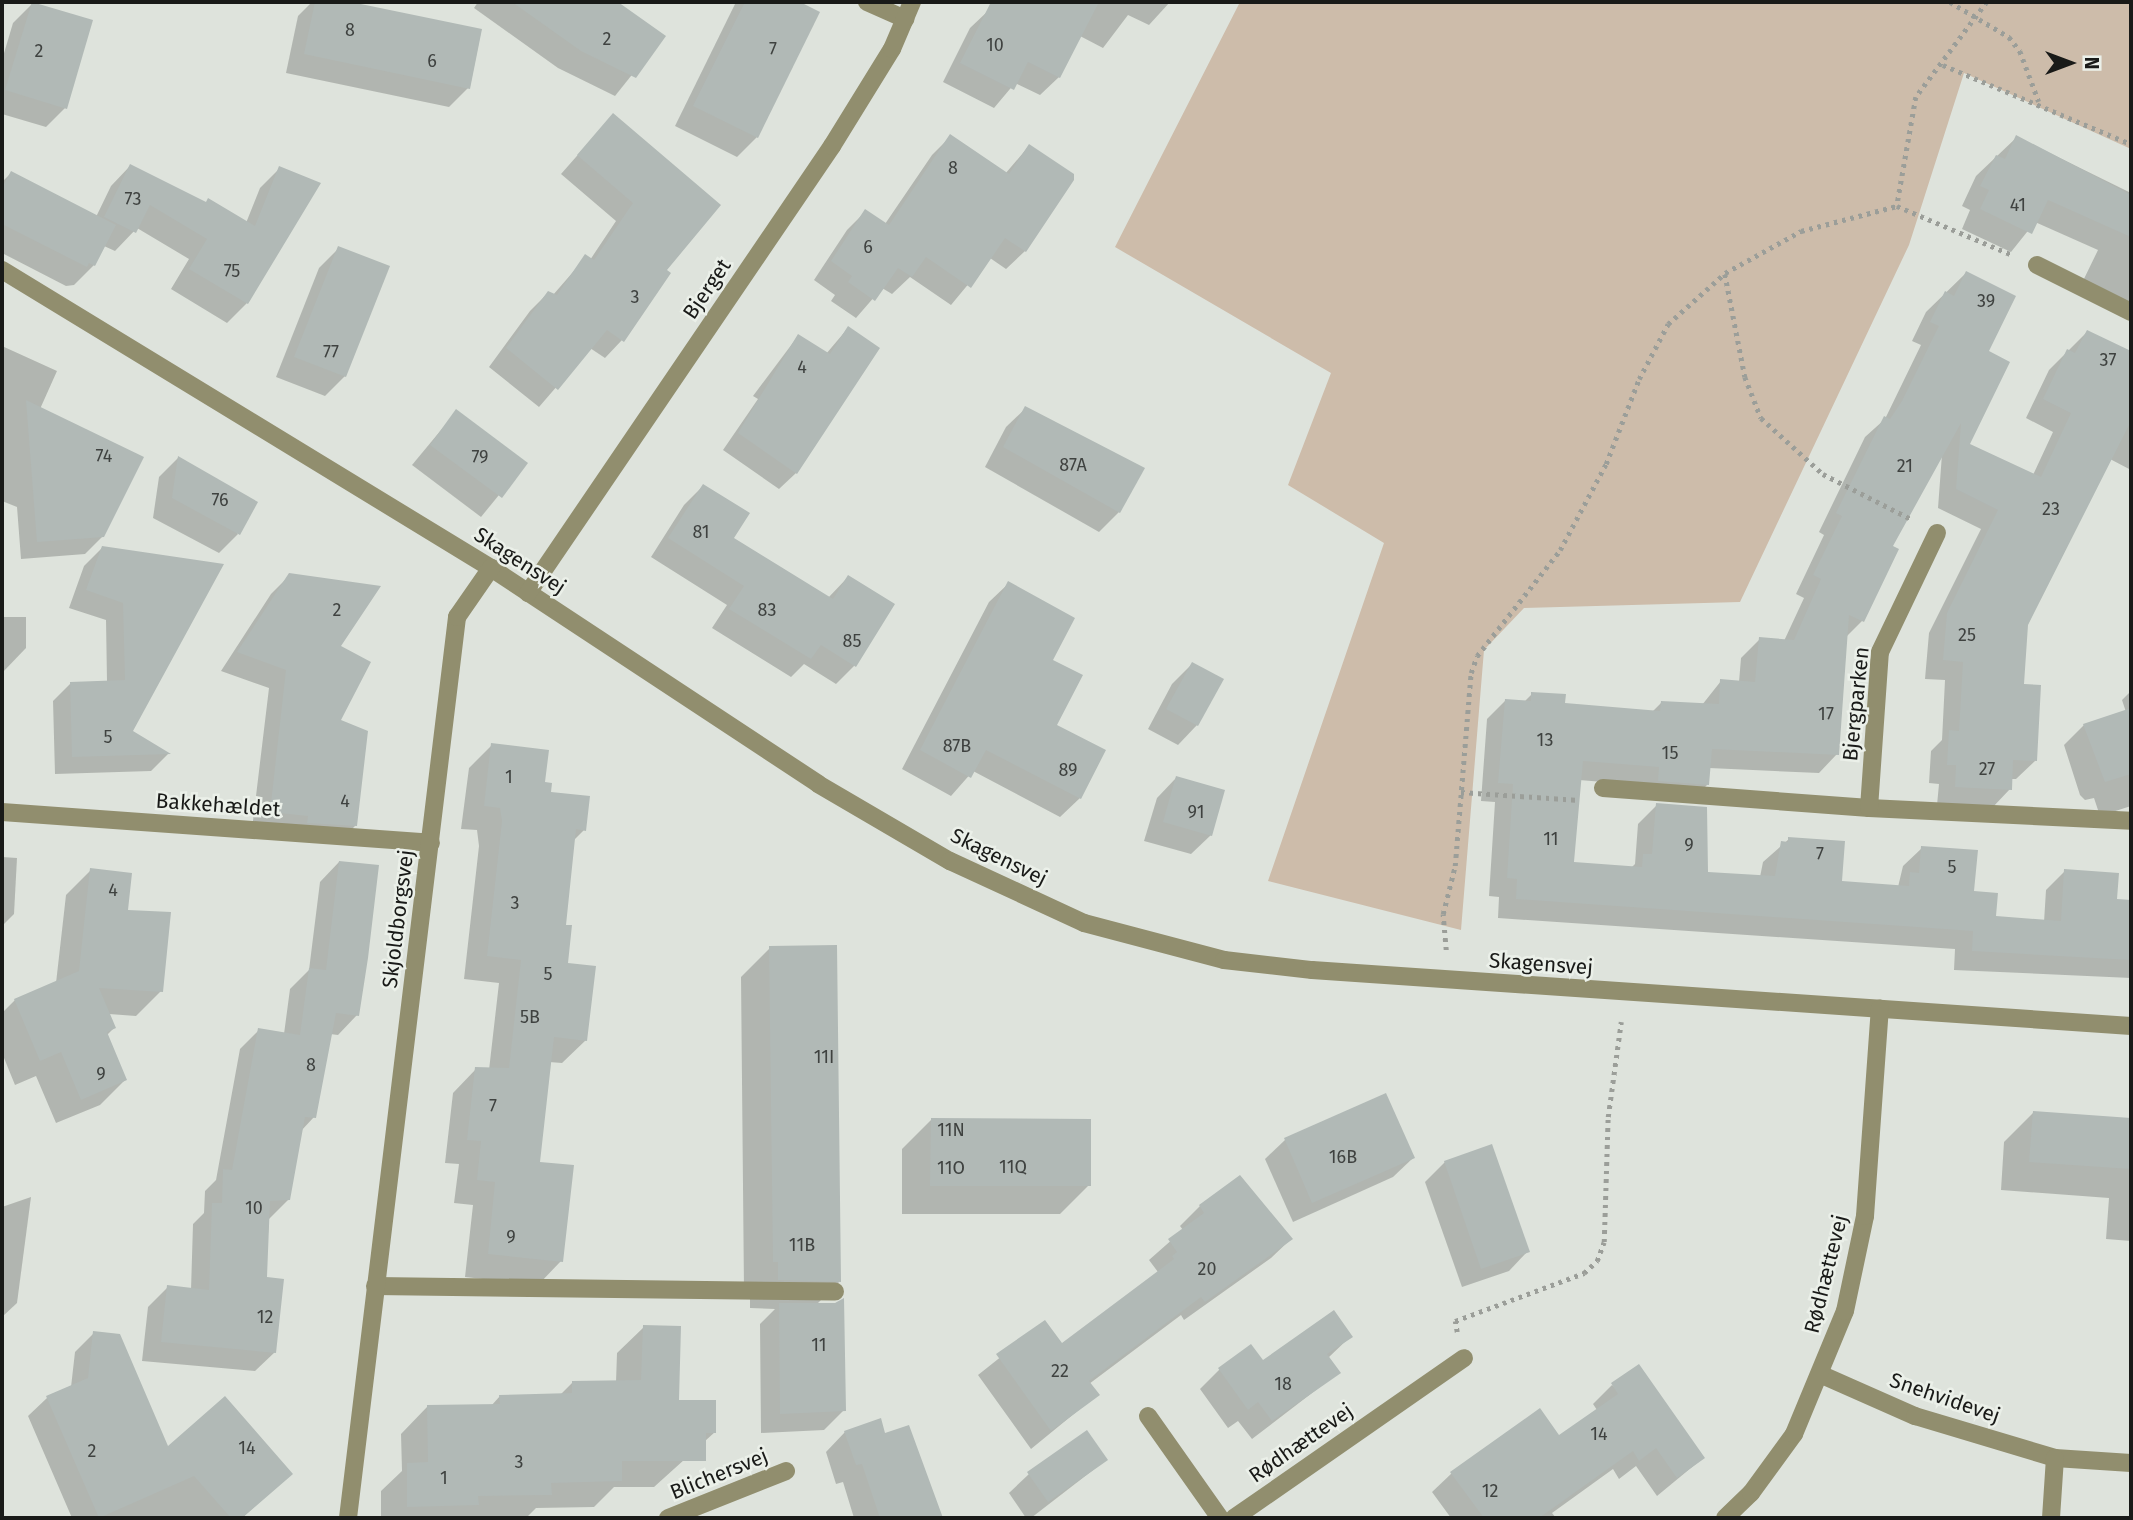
<!DOCTYPE html>
<meta charset="utf-8">
<style>
body{margin:0}
#map{position:relative;width:2133px;height:1520px;overflow:hidden;background:#dee3dc;font-family:"Fira Sans",sans-serif}
div>[style]{position:absolute}
[style*='--x']{left:calc(var(--x)*1px);top:calc(var(--y)*1px);width:calc(var(--w)*1px);rotate:calc(var(--a)*1deg)}
.green>*{inset:0;background:#cdbcaa}
.shadow>*{inset:0;background:#0003}
.building>*{inset:0;background:#b1b9b6}
.path>*{height:4.5px;margin-top:-2.25px;transform-origin:0;background:repeating-linear-gradient(90deg,#9b9e99 0 3.5px,transparent 0 8.5px)}
.minor>*{height:18px;margin:-9px;padding:0 9px;transform-origin:9px;border-radius:9px;background:#918e6e}
span{translate:-50% -50%;white-space:nowrap;text-align:center;line-height:1.15;-webkit-text-stroke:5px #ebf0e9;paint-order:stroke}
.number-label{font-size:18px;color:#3f4240}
.number-label span{-webkit-text-stroke-width:0}
.street-label{font-size:21px;color:#191a18}
.frame{position:absolute;inset:0;border:4px solid #191a18;pointer-events:none}
.north{position:absolute;left:2035px;top:28px;width:70px;height:70px;-webkit-text-stroke:5px #ebf0e9;paint-order:stroke;rotate:90deg;font-size:19px;font-weight:700;line-height:28px;text-align:center;color:#191a18}
.north::after{content:'';display:block;margin:auto;width:24px;height:32px;background:#191a18;clip-path:polygon(50% 0,100% 100%,50% 72%,0 100%)}
</style>
<div id="map">
<div class="green">
<div style="clip-path:polygon(1240px 2px,2131px 2px,2131px 149px,1964px 73px,1909px 245px,1740px 602px,1524px 608px,1484px 650px,1461px 930px,1268px 881px,1384px 543px,1288px 485px,1331px 373px,1115px 247px)"></div>
</div>
<div class="shadow">
<div style="clip-path:polygon(312px 2px,342px 2px,480px 31px,468px 88px,449px 107px,286px 73px,298px 16px)"></div>
<div style="clip-path:polygon(478px 2px,615px 2px,663px 36px,615px 96px,558px 68px,474px 8px)"></div>
<div style="clip-path:polygon(736px 2px,796px 2px,818px 12px,757px 137px,737px 157px,675px 126px)"></div>
<div style="clip-path:polygon(1001px 2px,1170px 2px,1149px 25px,1128px 15px,1103px 48px,1080px 36px,1059px 77px,1040px 95px,1015px 83px,994px 108px,943px 82px,970px 28px,989px 10px,995px 13px)"></div>
<div style="clip-path:polygon(32px 4px,65px 108px,46px 127px,2px 114px,2px 60px,13px 23px)"></div>
<div style="clip-path:polygon(613px 115px,664px 270px,622px 340px,605px 358px,590px 348px,539px 407px,489px 367px,530px 311px,548px 293px,553px 295px,586px 257px,590px 260px,616px 221px,561px 174px)"></div>
<div style="clip-path:polygon(950px 137px,1005px 174px,1029px 146px,1025px 251px,1006px 269px,990px 258px,951px 305px,910px 277px,892px 294px,882px 288px,856px 318px,831px 301px,835px 295px,814px 280px,847px 230px,866px 211px,885px 224px,932px 155px)"></div>
<div style="clip-path:polygon(2017px 137px,2131px 193px,2131px 308px,2081px 285px,2098px 250px,2035px 222px,2011px 252px,1962px 229px,1970px 210px,1962px 206px,1976px 176px)"></div>
<div style="clip-path:polygon(130px 166px,246px 223px,260px 188px,280px 168px,247px 303px,227px 323px,171px 289px,189px 259px,137px 228px,115px 251px,104px 246px,94px 265px,74px 285px,66px 286px,2px 253px,2px 182px,11px 173px,96px 217px,111px 186px)"></div>
<div style="clip-path:polygon(339px 248px,345px 376px,325px 396px,276px 377px,319px 268px)"></div>
<div style="clip-path:polygon(1966px 273px,1986px 352px,1967px 445px,2033px 475px,2053px 432px,2026px 418px,2049px 370px,2087px 332px,2131px 353px,2131px 366px,2121px 388px,2131px 393px,2131px 470px,2110px 459px,2026px 624px,2022px 686px,2035px 761px,2016px 779px,2011px 779px,2010px 789px,1992px 808px,1937px 805px,1939px 784px,1929px 783px,1931px 751px,1942px 740px,1945px 680px,1925px 679px,1929px 633px,1981px 529px,1938px 508px,1942px 454px,1891px 547px,1862px 621px,1845px 638px,1837px 754px,1819px 773px,1709px 768px,1708px 784px,1689px 803px,1641px 785px,1579px 780px,1572px 864px,1631px 868px,1635px 864px,1638px 824px,1657px 805px,1706px 874px,1760px 877px,1763px 862px,1789px 839px,1840px 883px,1898px 887px,1903px 866px,1922px 848px,1994px 918px,2044px 922px,2046px 890px,2065px 871px,2116px 900px,2131px 901px,2131px 978px,1954px 970px,1955px 949px,1498px 918px,1499px 897px,1489px 896px,1495px 802px,1481px 801px,1487px 719px,1505px 701px,1524px 702px,1532px 694px,1563px 705px,1652px 712px,1661px 703px,1702px 705px,1721px 681px,1739px 682px,1741px 658px,1760px 639px,1784px 641px,1804px 598px,1796px 594px,1824px 535px,1819px 532px,1865px 437px,1885px 419px,1921px 345px,1912px 341px,1926px 312px)"></div>
<div style="clip-path:polygon(848px 328px,796px 473px,779px 489px,723px 450px,758px 399px,753px 396px,798px 336px,826px 354px)"></div>
<div style="clip-path:polygon(2px 346px,57px 371px,40px 409px,103px 536px,85px 554px,21px 559px,17px 507px,2px 501px)"></div>
<div style="clip-path:polygon(1026px 408px,1119px 512px,1099px 532px,985px 467px,1006px 427px)"></div>
<div style="clip-path:polygon(456px 412px,525px 463px,481px 517px,412px 465px)"></div>
<div style="clip-path:polygon(178px 458px,238px 534px,219px 553px,153px 518px,159px 477px)"></div>
<div style="clip-path:polygon(703px 486px,732px 538px,828px 598px,848px 577px,854px 666px,836px 684px,804px 664px,791px 677px,712px 628px,727px 605px,651px 557px,684px 505px)"></div>
<div style="clip-path:polygon(102px 548px,221px 565px,131px 732px,168px 754px,151px 771px,55px 774px,53px 701px,71px 683px,107px 682px,106px 620px,69px 608px,84px 566px)"></div>
<div style="clip-path:polygon(290px 575px,339px 647px,339px 721px,356px 825px,337px 844px,252px 829px,269px 688px,221px 671px,271px 594px)"></div>
<div style="clip-path:polygon(1009px 583px,1050px 661px,1054px 726px,1080px 798px,1060px 817px,973px 771px,951px 796px,902px 769px,989px 602px)"></div>
<div style="clip-path:polygon(2px 617px,26px 617px,26px 648px,2px 673px)"></div>
<div style="clip-path:polygon(1192px 664px,1197px 725px,1178px 745px,1148px 729px,1172px 684px)"></div>
<div style="clip-path:polygon(2131px 691px,2131px 806px,2100px 816px,2094px 798px,2085px 800px,2080px 795px,2064px 745px,2084px 725px,2126px 712px,2122px 700px)"></div>
<div style="clip-path:polygon(492px 745px,544px 784px,584px 830px,573px 841px,564px 927px,567px 965px,586px 1040px,562px 1063px,549px 1062px,538px 1163px,561px 1261px,538px 1285px,465px 1277px,473px 1205px,454px 1203px,459px 1164px,445px 1163px,453px 1093px,476px 1069px,489px 1070px,499px 983px,464px 979px,479px 846px,477px 830px,461px 829px,469px 768px)"></div>
<div style="clip-path:polygon(1176px 778px,1211px 835px,1191px 854px,1144px 841px,1157px 798px)"></div>
<div style="clip-path:polygon(2px 857px,17px 858px,14px 914px,2px 926px)"></div>
<div style="clip-path:polygon(339px 862px,357px 1015px,338px 1035px,330px 1034px,314px 1117px,301px 1131px,289px 1199px,269px 1219px,265px 1279px,275px 1352px,255px 1371px,142px 1361px,148px 1307px,168px 1287px,191px 1290px,193px 1224px,204px 1213px,205px 1191px,216px 1180px,240px 1049px,259px 1030px,284px 1034px,290px 989px,309px 970px,320px 882px)"></div>
<div style="clip-path:polygon(91px 870px,126px 911px,161px 991px,136px 1016px,109px 1014px,114px 1028px,106px 1036px,125px 1080px,100px 1105px,56px 1123px,36px 1076px,15px 1085px,2px 1053px,2px 1013px,15px 1000px,56px 983px,66px 895px)"></div>
<div style="clip-path:polygon(770px 948px,839px 1282px,816px 1305px,844px 1410px,824px 1430px,761px 1433px,760px 1324px,775px 1309px,750px 1308px,750px 1290px,744px 1291px,741px 977px)"></div>
<div style="clip-path:polygon(1385px 1096px,1413px 1158px,1393px 1177px,1293px 1222px,1265px 1159px,1285px 1140px)"></div>
<div style="clip-path:polygon(2033px 1113px,2131px 1120px,2131px 1241px,2106px 1239px,2109px 1198px,2001px 1190px,2004px 1142px)"></div>
<div style="clip-path:polygon(931px 1120px,1089px 1185px,1060px 1214px,902px 1214px,902px 1149px)"></div>
<div style="clip-path:polygon(1445px 1162px,1528px 1251px,1509px 1271px,1462px 1287px,1425px 1182px)"></div>
<div style="clip-path:polygon(1240px 1178px,1291px 1239px,1271px 1258px,1184px 1320px,1181px 1315px,1089px 1384px,1097px 1395px,1031px 1449px,978px 1375px,1045px 1322px,1062px 1346px,1158px 1272px,1149px 1260px,1183px 1230px,1180px 1226px,1200px 1206px)"></div>
<div style="clip-path:polygon(31px 1197px,17px 1303px,2px 1317px,2px 1207px)"></div>
<div style="clip-path:polygon(644px 1327px,677px 1401px,715px 1432px,654px 1487px,614px 1487px,594px 1507px,536px 1508px,526px 1518px,381px 1518px,381px 1491px,402px 1471px,401px 1434px,427px 1407px,491px 1406px,500px 1396px,560px 1395px,572px 1383px,616px 1382px,617px 1353px)"></div>
<div style="clip-path:polygon(94px 1333px,167px 1448px,290px 1474px,242px 1518px,72px 1518px,28px 1416px,47px 1398px,71px 1387px,75px 1352px)"></div>
<div style="clip-path:polygon(1351px 1336px,1328px 1358px,1338px 1373px,1252px 1439px,1238px 1421px,1228px 1428px,1200px 1389px,1220px 1369px,1263px 1363px)"></div>
<div style="clip-path:polygon(1612px 1385px,1703px 1458px,1657px 1496px,1636px 1466px,1619px 1479px,1613px 1469px,1552px 1513px,1556px 1518px,1451px 1518px,1432px 1492px,1452px 1473px,1559px 1437px,1597px 1410px,1593px 1404px)"></div>
<div style="clip-path:polygon(908px 1428px,940px 1518px,854px 1518px,843px 1482px,836px 1484px,826px 1452px,845px 1432px,884px 1435px)"></div>
<div style="clip-path:polygon(1106px 1460px,1031px 1518px,1026px 1518px,1009px 1493px,1029px 1474px)"></div>
</div>
<div class="building">
<div style="clip-path:polygon(32px 2px,93px 20px,67px 109px,5px 90px)"></div>
<div style="clip-path:polygon(315px 2px,351px 2px,482px 29px,470px 89px,304px 54px)"></div>
<div style="clip-path:polygon(512px 2px,618px 2px,666px 36px,636px 78px,581px 51px)"></div>
<div style="clip-path:polygon(745px 2px,800px 2px,820px 12px,758px 138px,693px 106px)"></div>
<div style="clip-path:polygon(991px 2px,1099px 2px,1060px 78px,1028px 62px,1014px 90px,960px 63px)"></div>
<div style="clip-path:polygon(613px 113px,721px 205px,667px 270px,671px 273px,624px 342px,607px 330px,558px 390px,506px 348px,548px 291px,557px 295px,585px 254px,594px 260px,633px 203px,577px 155px)"></div>
<div style="clip-path:polygon(950px 134px,1009px 174px,1029px 144px,1074px 174px,1074px 180px,1026px 252px,1005px 238px,971px 288px,926px 257px,912px 277px,898px 268px,875px 301px,848px 282px,852px 276px,831px 261px,865px 209px,889px 225px)"></div>
<div style="clip-path:polygon(2016px 135px,2131px 195px,2131px 237px,2048px 200px,2032px 234px,1980px 209px,1989px 190px,1980px 186px,1996px 155px,2005px 159px)"></div>
<div style="clip-path:polygon(130px 164px,206px 202px,208px 198px,255px 226px,279px 166px,321px 183px,248px 304px,189px 269px,207px 239px,150px 205px,136px 233px,104px 217px)"></div>
<div style="clip-path:polygon(11px 171px,116px 225px,95px 266px,89px 263px,87px 267px,2px 224px,2px 188px)"></div>
<div style="clip-path:polygon(338px 246px,390px 266px,346px 377px,294px 357px)"></div>
<div style="clip-path:polygon(1966px 271px,2016px 296px,1989px 351px,2010px 362px,1970px 444px,2041px 477px,2071px 413px,2043px 399px,2067px 349px,2075px 353px,2087px 330px,2131px 351px,2131px 421px,2028px 625px,2024px 684px,2041px 685px,2037px 761px,2013px 760px,2012px 790px,1955px 787px,1956px 765px,1947px 765px,1949px 730px,1959px 731px,1963px 662px,1943px 660px,1947px 613px,1998px 510px,1956px 489px,1961px 423px,1893px 546px,1899px 549px,1864px 622px,1849px 615px,1839px 755px,1712px 749px,1709px 785px,1658px 781px,1659px 767px,1583px 761px,1574px 862px,1642px 867px,1643px 854px,1652px 854px,1656px 803px,1707px 807px,1708px 872px,1775px 876px,1781px 841px,1788px 842px,1788px 837px,1845px 841px,1842px 881px,1909px 886px,1910px 872px,1919px 873px,1921px 846px,1978px 850px,1974px 891px,1998px 893px,1996px 916px,2061px 921px,2064px 869px,2119px 873px,2117px 899px,2131px 900px,2131px 960px,1972px 951px,1973px 931px,1516px 899px,1517px 879px,1507px 878px,1513px 784px,1498px 783px,1505px 699px,1531px 701px,1531px 692px,1566px 694px,1565px 703px,1660px 711px,1661px 701px,1719px 704px,1720px 679px,1755px 682px,1759px 637px,1794px 640px,1821px 579px,1813px 575px,1842px 516px,1836px 513px,1884px 416px,1890px 419px,1902px 401px,1939px 326px,1930px 322px,1945px 291px,1954px 296px)"></div>
<div style="clip-path:polygon(848px 326px,880px 348px,797px 474px,738px 433px,798px 334px,830px 354px)"></div>
<div style="clip-path:polygon(26px 400px,144px 457px,104px 537px,37px 542px)"></div>
<div style="clip-path:polygon(1025px 406px,1145px 468px,1120px 513px,1003px 447px)"></div>
<div style="clip-path:polygon(456px 409px,528px 463px,502px 498px,430px 445px)"></div>
<div style="clip-path:polygon(178px 456px,258px 502px,240px 535px,172px 498px)"></div>
<div style="clip-path:polygon(703px 484px,750px 513px,734px 538px,833px 599px,848px 575px,895px 604px,856px 667px,821px 645px,811px 659px,729px 609px,744px 586px,668px 538px)"></div>
<div style="clip-path:polygon(102px 546px,224px 564px,133px 731px,171px 754px,72px 757px,70px 682px,125px 680px,123px 603px,86px 590px)"></div>
<div style="clip-path:polygon(289px 573px,381px 586px,341px 646px,371px 662px,341px 720px,368px 731px,357px 826px,307px 823px,308px 816px,270px 812px,286px 670px,237px 652px)"></div>
<div style="clip-path:polygon(1008px 581px,1075px 618px,1053px 660px,1083px 675px,1057px 725px,1106px 750px,1081px 799px,986px 750px,971px 778px,920px 750px)"></div>
<div style="clip-path:polygon(1192px 662px,1224px 679px,1198px 726px,1166px 709px)"></div>
<div style="clip-path:polygon(2131px 708px,2131px 774px,2105px 782px,2083px 724px)"></div>
<div style="clip-path:polygon(491px 743px,549px 750px,545px 782px,552px 783px,551px 792px,590px 796px,586px 831px,576px 829px,566px 925px,572px 925px,568px 963px,596px 966px,587px 1041px,554px 1037px,540px 1162px,574px 1165px,563px 1262px,488px 1254px,495px 1182px,477px 1180px,481px 1141px,467px 1140px,475px 1067px,509px 1068px,521px 960px,487px 956px,502px 821px,500px 808px,484px 806px)"></div>
<div style="clip-path:polygon(1176px 776px,1225px 790px,1212px 836px,1163px 822px)"></div>
<div style="clip-path:polygon(339px 861px,379px 865px,368px 958px,359px 1016px,336px 1013px,316px 1118px,305px 1117px,290px 1200px,270px 1201px,267px 1277px,284px 1279px,276px 1353px,161px 1342px,167px 1285px,209px 1290px,212px 1203px,222px 1203px,223px 1169px,232px 1170px,258px 1028px,300px 1035px,309px 968px,326px 970px)"></div>
<div style="clip-path:polygon(90px 868px,132px 873px,128px 910px,171px 912px,163px 992px,99px 988px,116px 1028px,107px 1032px,127px 1080px,81px 1100px,61px 1052px,40px 1061px,14px 999px,79px 971px)"></div>
<div style="clip-path:polygon(837px 945px,841px 1282px,778px 1280px,778px 1262px,773px 1262px,769px 946px)"></div>
<div style="clip-path:polygon(1386px 1093px,1415px 1158px,1312px 1203px,1284px 1138px)"></div>
<div style="clip-path:polygon(2033px 1111px,2131px 1118px,2131px 1169px,2029px 1162px)"></div>
<div style="clip-path:polygon(931px 1118px,1091px 1119px,1091px 1186px,930px 1186px)"></div>
<div style="clip-path:polygon(1492px 1144px,1530px 1252px,1481px 1269px,1444px 1161px)"></div>
<div style="clip-path:polygon(1240px 1175px,1293px 1239px,1205px 1302px,1201px 1297px,1089px 1381px,1100px 1395px,1051px 1431px,996px 1354px,1045px 1320px,1062px 1343px,1174px 1259px,1172px 1256px,1177px 1252px,1168px 1239px,1204px 1213px,1199px 1205px)"></div>
<div style="clip-path:polygon(844px 1298px,846px 1411px,780px 1414px,779px 1303px,835px 1303px)"></div>
<div style="clip-path:polygon(1334px 1310px,1353px 1337px,1327px 1354px,1341px 1373px,1272px 1421px,1258px 1402px,1248px 1410px,1218px 1368px,1251px 1344px,1263px 1360px)"></div>
<div style="clip-path:polygon(643px 1325px,681px 1326px,679px 1400px,716px 1400px,716px 1433px,706px 1433px,706px 1461px,622px 1461px,622px 1481px,551px 1483px,552px 1495px,478px 1496px,479px 1505px,407px 1507px,407px 1463px,428px 1462px,427px 1405px,500px 1404px,499px 1395px,572px 1393px,572px 1381px,641px 1380px)"></div>
<div style="clip-path:polygon(93px 1331px,120px 1334px,168px 1446px,225px 1396px,293px 1474px,242px 1518px,231px 1518px,194px 1476px,99px 1518px,46px 1396px,88px 1378px)"></div>
<div style="clip-path:polygon(1639px 1364px,1705px 1458px,1677px 1478px,1656px 1448px,1639px 1461px,1633px 1451px,1539px 1518px,1484px 1518px,1450px 1472px,1540px 1408px,1559px 1435px,1618px 1394px,1611px 1383px)"></div>
<div style="clip-path:polygon(881px 1418px,885px 1433px,909px 1425px,943px 1518px,880px 1518px,862px 1464px,856px 1465px,844px 1431px)"></div>
<div style="clip-path:polygon(1087px 1430px,1108px 1460px,1048px 1502px,1027px 1472px)"></div>
</div>
<div class="path">
<div style="--x:1950;--y:2;--w:69;--a:30.7"></div>
<div style="--x:2009;--y:37;--w:18;--a:52"></div>
<div style="--x:2020;--y:51;--w:54;--a:69.6"></div>
<div style="--x:1987;--y:2;--w:119;--a:126.8"></div>
<div style="--x:1916;--y:97;--w:111;--a:99.9"></div>
<div style="--x:1897;--y:206;--w:123;--a:23"></div>
<div style="--x:1943;--y:65;--w:204;--a:22.8"></div>
<div style="--x:1725;--y:274;--w:105;--a:79"></div>
<div style="--x:1745;--y:377;--w:44;--a:68.7"></div>
<div style="--x:1761;--y:418;--w:84;--a:42.1"></div>
<div style="--x:1823;--y:474;--w:99;--a:27.1"></div>
<div style="--x:1461;--y:792;--w:118;--a:3.9"></div>
<div style="--x:1446;--y:950;--w:36;--a:-95"></div>
<div style="--x:1443;--y:914;--w:49;--a:-76"></div>
<div style="--x:1455;--y:866;--w:194;--a:-85.3"></div>
<div style="--x:1471;--y:673;--w:18;--a:-71"></div>
<div style="--x:1477;--y:656;--w:135;--a:-51.9"></div>
<div style="--x:1560;--y:550;--w:98;--a:-61.9"></div>
<div style="--x:1606;--y:464;--w:91;--a:-68.8"></div>
<div style="--x:1639;--y:379;--w:62;--a:-62.2"></div>
<div style="--x:1668;--y:324;--w:76;--a:-41.8"></div>
<div style="--x:1725;--y:273;--w:87;--a:-28.9"></div>
<div style="--x:1801;--y:231;--w:99;--a:-14.6"></div>
<div style="--x:1457;--y:1332;--w:11;--a:-100"></div>
<div style="--x:1455;--y:1321;--w:138;--a:-20.4"></div>
<div style="--x:1584;--y:1273;--w:18;--a:-43"></div>
<div style="--x:1597;--y:1261;--w:20;--a:-70"></div>
<div style="--x:1604;--y:1242;--w:125;--a:-88.2"></div>
<div style="--x:1608;--y:1117;--w:96;--a:-82.2"></div>
</div>
<div class="minor">
<div style="--x:867;--y:2;--w:42;--a:24.1"></div>
<div style="--x:2037;--y:265;--w:105;--a:26.6"></div>
<div style="--x:2;--y:270;--w:573;--a:31.36"></div>
<div style="--x:491;--y:568;--w:392;--a:33.4"></div>
<div style="--x:818;--y:784;--w:153;--a:30.3"></div>
<div style="--x:950;--y:861;--w:148;--a:24.8"></div>
<div style="--x:1084;--y:923;--w:145;--a:14.8"></div>
<div style="--x:1224;--y:960;--w:89;--a:6.5"></div>
<div style="--x:1312;--y:970;--w:821;--a:3.91"></div>
<div style="--x:528;--y:593;--w:541;--a:-55.78"></div>
<div style="--x:832;--y:146;--w:114;--a:-58.3"></div>
<div style="--x:892;--y:49;--w:51;--a:-66.9"></div>
<div style="--x:1603;--y:788;--w:267;--a:4.3"></div>
<div style="--x:1869;--y:808;--w:262;--a:2.8"></div>
<div style="--x:1869;--y:808;--w:156;--a:-86"></div>
<div style="--x:1880;--y:652;--w:132;--a:-64.4"></div>
<div style="--x:2;--y:812;--w:430;--a:4.1"></div>
<div style="--x:375;--y:1286;--w:460;--a:0.7"></div>
<div style="--x:1822;--y:1375;--w:102;--a:23.8"></div>
<div style="--x:1915;--y:1416;--w:146;--a:16.7"></div>
<div style="--x:2055;--y:1458;--w:76;--a:3.8"></div>
<div style="--x:1148;--y:1416;--w:125;--a:54.8"></div>
<div style="--x:348;--y:1518;--w:908;--a:-83.1"></div>
<div style="--x:457;--y:617;--w:60;--a:-55.2"></div>
<div style="--x:668;--y:1518;--w:127;--a:-21.7"></div>
<div style="--x:1234;--y:1518;--w:280;--a:-34.8"></div>
<div style="--x:1725;--y:1518;--w:36;--a:-44"></div>
<div style="--x:1751;--y:1493;--w:73;--a:-53.9"></div>
<div style="--x:1794;--y:1434;--w:133;--a:-67.5"></div>
<div style="--x:1845;--y:1311;--w:97;--a:-78.1"></div>
<div style="--x:1865;--y:1216;--w:208;--a:-85.9"></div>
<div style="--x:2051;--y:1518;--w:60;--a:-86.2"></div>
</div>
<div class="number-label">
<span style="left:350px;top:30px">8</span>
<span style="left:607px;top:39px">2</span>
<span style="left:995px;top:45px">10</span>
<span style="left:773px;top:49px">7</span>
<span style="left:39px;top:51px">2</span>
<span style="left:432px;top:61px">6</span>
<span style="left:953px;top:168px">8</span>
<span style="left:133px;top:199px">73</span>
<span style="left:2018px;top:205px">41</span>
<span style="left:868px;top:247px">6</span>
<span style="left:232px;top:271px">75</span>
<span style="left:635px;top:297px">3</span>
<span style="left:1986px;top:301px">39</span>
<span style="left:331px;top:352px">77</span>
<span style="left:2108px;top:360px">37</span>
<span style="left:802px;top:367px">4</span>
<span style="left:104px;top:456px">74</span>
<span style="left:480px;top:457px">79</span>
<span style="left:1073px;top:465px">87A</span>
<span style="left:1905px;top:466px">21</span>
<span style="left:220px;top:500px">76</span>
<span style="left:2051px;top:509px">23</span>
<span style="left:701px;top:532px">81</span>
<span style="left:337px;top:610px">2</span>
<span style="left:767px;top:610px">83</span>
<span style="left:1967px;top:635px">25</span>
<span style="left:852px;top:641px">85</span>
<span style="left:1826px;top:714px">17</span>
<span style="left:108px;top:737px">5</span>
<span style="left:1545px;top:740px">13</span>
<span style="left:957px;top:746px">87B</span>
<span style="left:1670px;top:753px">15</span>
<span style="left:1987px;top:769px">27</span>
<span style="left:1068px;top:770px">89</span>
<span style="left:509px;top:777px">1</span>
<span style="left:345px;top:801px">4</span>
<span style="left:1196px;top:812px">91</span>
<span style="left:1551px;top:839px">11</span>
<span style="left:1689px;top:845px">9</span>
<span style="left:1820px;top:854px">7</span>
<span style="left:1952px;top:867px">5</span>
<span style="left:113px;top:890px">4</span>
<span style="left:515px;top:903px">3</span>
<span style="left:548px;top:974px">5</span>
<span style="left:530px;top:1017px">5B</span>
<span style="left:824px;top:1057px">11I</span>
<span style="left:311px;top:1065px">8</span>
<span style="left:101px;top:1074px">9</span>
<span style="left:493px;top:1106px">7</span>
<span style="left:951px;top:1130px">11N</span>
<span style="left:1343px;top:1157px">16B</span>
<span style="left:1013px;top:1167px">11Q</span>
<span style="left:951px;top:1168px">11O</span>
<span style="left:254px;top:1208px">10</span>
<span style="left:511px;top:1237px">9</span>
<span style="left:802px;top:1245px">11B</span>
<span style="left:1207px;top:1269px">20</span>
<span style="left:265px;top:1317px">12</span>
<span style="left:819px;top:1345px">11</span>
<span style="left:1060px;top:1371px">22</span>
<span style="left:1283px;top:1384px">18</span>
<span style="left:1599px;top:1434px">14</span>
<span style="left:247px;top:1448px">14</span>
<span style="left:92px;top:1451px">2</span>
<span style="left:519px;top:1462px">3</span>
<span style="left:444px;top:1478px">1</span>
<span style="left:1490px;top:1491px">12</span>
</div>
<div class="street-label">
<span style="left:707px;top:289px;rotate:-56deg">Bjerget</span>
<span style="left:520px;top:561px;rotate:33deg">Skagensvej</span>
<span style="left:1856px;top:704px;rotate:-84deg">Bjergparken</span>
<span style="left:218px;top:805px;rotate:4deg">Bakkehældet</span>
<span style="left:999px;top:857px;rotate:26deg">Skagensvej</span>
<span style="left:398px;top:919px;rotate:-83deg">Skjoldborgsvej</span>
<span style="left:1541px;top:964px;rotate:4deg">Skagensvej</span>
<span style="left:1826px;top:1274px;rotate:-76deg">Rødhættevej</span>
<span style="left:1945px;top:1398px;rotate:19deg">Snehvidevej</span>
<span style="left:1301px;top:1443px;rotate:-35deg">Rødhættevej</span>
<span style="left:719px;top:1474px;rotate:-22deg">Blichersvej</span>
</div>
<div class="frame"></div>
<div class="north">N</div>
</div>
